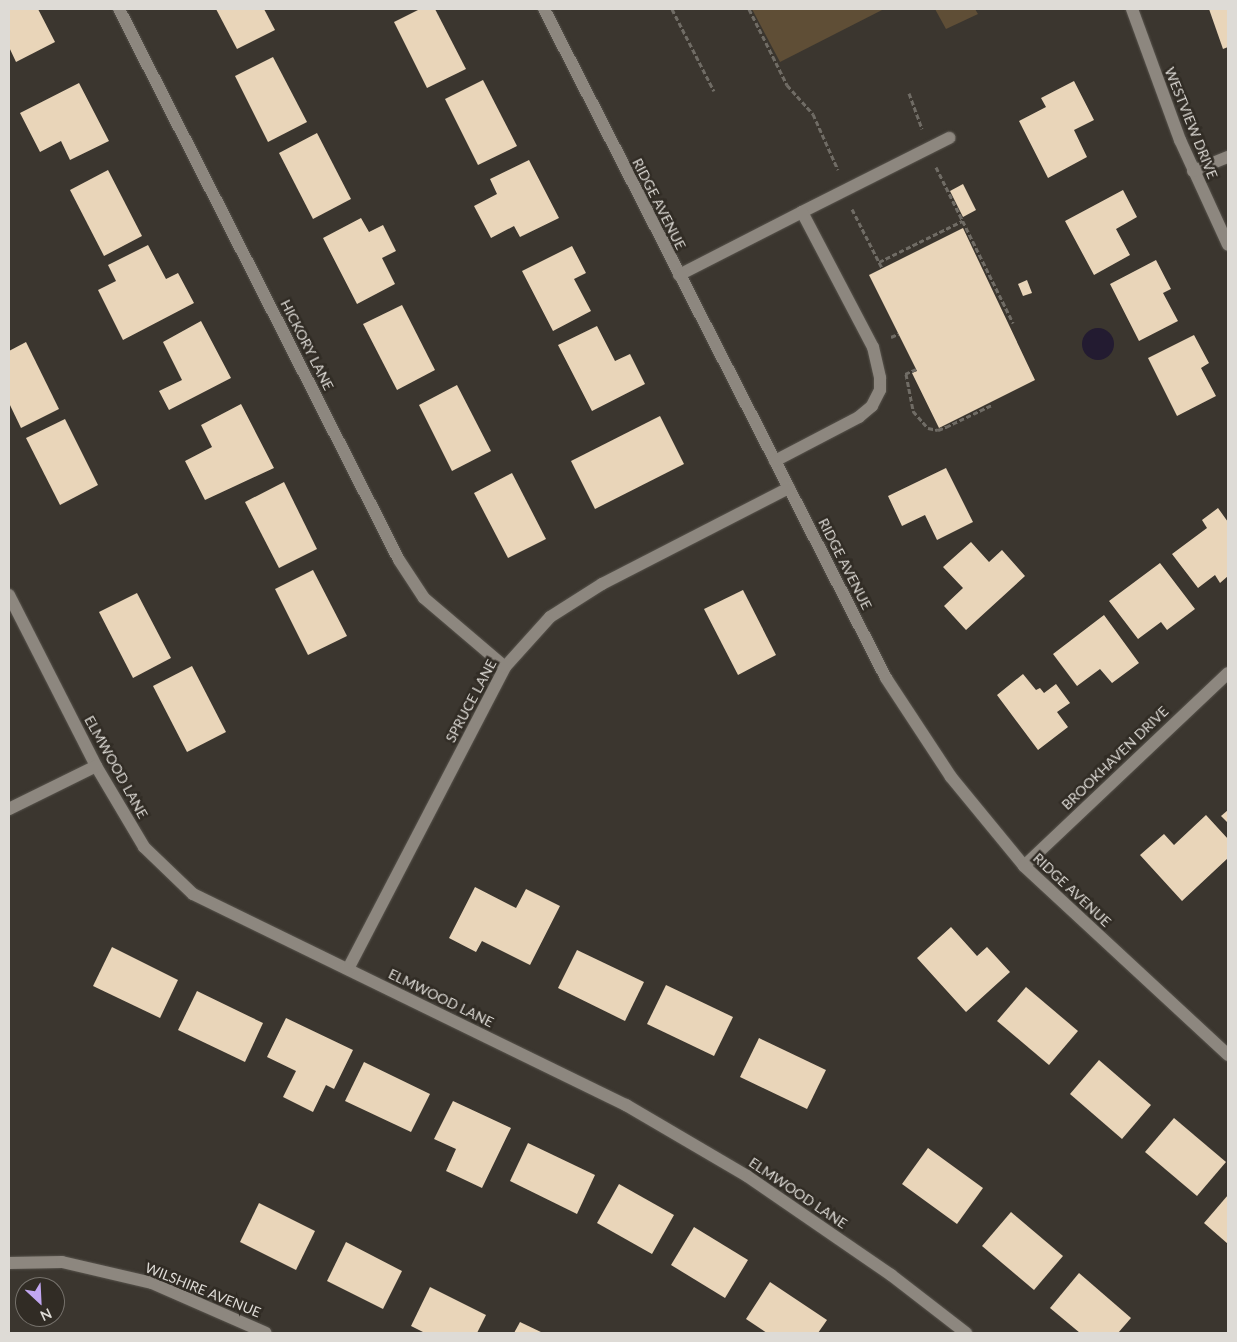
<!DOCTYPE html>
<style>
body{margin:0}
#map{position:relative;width:1237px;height:1342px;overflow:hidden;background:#3b362f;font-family:Lato,sans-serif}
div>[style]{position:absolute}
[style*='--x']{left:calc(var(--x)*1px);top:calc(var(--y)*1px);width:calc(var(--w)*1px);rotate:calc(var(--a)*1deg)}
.green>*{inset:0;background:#5f4e36}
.water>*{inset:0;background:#231b31}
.round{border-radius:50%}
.building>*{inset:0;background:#e9d5b9}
.path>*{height:3px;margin-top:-1.5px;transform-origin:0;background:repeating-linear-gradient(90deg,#706c65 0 5px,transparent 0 7.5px)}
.roads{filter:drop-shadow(0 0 1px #57534c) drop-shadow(0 0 1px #57534c)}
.minor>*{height:12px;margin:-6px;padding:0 6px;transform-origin:6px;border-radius:6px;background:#8d877f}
span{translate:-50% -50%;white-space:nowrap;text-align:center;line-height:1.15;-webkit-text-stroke:5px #312c25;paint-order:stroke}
.street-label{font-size:14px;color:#dedbd6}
.frame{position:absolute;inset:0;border:10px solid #dedbd6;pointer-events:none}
.north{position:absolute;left:15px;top:1277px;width:50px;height:50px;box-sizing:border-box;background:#312c25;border:1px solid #76726c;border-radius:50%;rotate:155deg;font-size:14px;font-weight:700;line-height:20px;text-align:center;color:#dedbd6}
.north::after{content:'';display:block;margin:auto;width:18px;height:22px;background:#c2a7f2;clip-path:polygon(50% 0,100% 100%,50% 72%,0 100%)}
</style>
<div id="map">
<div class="green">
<div style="clip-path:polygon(752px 9px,884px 9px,780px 62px)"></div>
<div style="clip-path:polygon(935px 9px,975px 9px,978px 14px,946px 29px)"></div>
</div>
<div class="water">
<div class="round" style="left:1082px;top:328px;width:32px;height:32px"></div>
</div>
<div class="building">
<div style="clip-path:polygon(9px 9px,38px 9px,55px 42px,16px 62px,9px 47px)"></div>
<div style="clip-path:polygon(216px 9px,264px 9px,275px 30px,237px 49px)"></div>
<div style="clip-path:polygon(420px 9px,435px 9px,466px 69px,427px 88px,394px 22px)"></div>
<div style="clip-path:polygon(1209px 9px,1228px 9px,1228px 47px,1223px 49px)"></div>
<div style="clip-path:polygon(273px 57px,307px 122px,268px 142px,235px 76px)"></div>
<div style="clip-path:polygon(483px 80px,517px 146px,478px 165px,445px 99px)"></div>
<div style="clip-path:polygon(1074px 81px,1094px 120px,1074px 130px,1087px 157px,1048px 178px,1019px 121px,1046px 107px,1041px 98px)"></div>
<div style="clip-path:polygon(79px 83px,109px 141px,70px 160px,61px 141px,40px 152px,20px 113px)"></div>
<div style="clip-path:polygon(317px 133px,351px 199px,313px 219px,279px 153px)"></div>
<div style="clip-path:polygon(529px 160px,559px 218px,520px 237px,514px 226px,491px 238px,474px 206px,497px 194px,490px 179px)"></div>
<div style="clip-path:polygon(108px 170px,142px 236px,104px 256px,70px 190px)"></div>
<div style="clip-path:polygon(963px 184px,976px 210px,963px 217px,950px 191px)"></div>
<div style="clip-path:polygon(1123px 190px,1137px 217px,1116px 229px,1130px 255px,1094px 275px,1065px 221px)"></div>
<div style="clip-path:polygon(361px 218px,369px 232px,383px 225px,396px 251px,382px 258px,395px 284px,357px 304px,323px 238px)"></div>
<div style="clip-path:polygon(963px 228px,1035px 380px,939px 428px,912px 373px,917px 371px,869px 275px)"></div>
<div style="clip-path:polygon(148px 245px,166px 279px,178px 273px,194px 303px,123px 340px,98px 290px,116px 281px,108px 265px)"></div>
<div style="clip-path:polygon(572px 246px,586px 273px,574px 279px,591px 311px,553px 331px,522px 271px)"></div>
<div style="clip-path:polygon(1156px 260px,1171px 289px,1163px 293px,1178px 321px,1139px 341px,1110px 284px)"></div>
<div style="clip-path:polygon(1027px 280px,1032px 293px,1023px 296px,1018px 284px)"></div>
<div style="clip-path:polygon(402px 305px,435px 370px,397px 390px,363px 324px)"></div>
<div style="clip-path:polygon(201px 321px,231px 378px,169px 410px,159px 391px,182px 380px,163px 342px)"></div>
<div style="clip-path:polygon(597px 326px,615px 361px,630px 354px,645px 384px,592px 411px,558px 345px)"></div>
<div style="clip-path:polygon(1194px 335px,1209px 363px,1201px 368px,1216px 396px,1177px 416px,1148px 358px)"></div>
<div style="clip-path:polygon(26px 342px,59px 409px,21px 428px,9px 403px,9px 351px)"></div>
<div style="clip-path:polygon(457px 385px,491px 451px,452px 471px,419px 405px)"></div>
<div style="clip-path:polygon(241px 404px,274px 468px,205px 500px,185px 461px,212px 447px,201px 425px)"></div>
<div style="clip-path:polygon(660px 416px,684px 464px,595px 509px,571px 461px)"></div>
<div style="clip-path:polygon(65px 419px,98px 485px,60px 505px,26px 438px)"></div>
<div style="clip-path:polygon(946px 468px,973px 522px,937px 540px,925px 515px,902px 526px,888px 496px)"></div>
<div style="clip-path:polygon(512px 473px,546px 539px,508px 558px,474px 493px)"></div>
<div style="clip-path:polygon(284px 482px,317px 549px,279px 568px,245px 502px)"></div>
<div style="clip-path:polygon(1218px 508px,1228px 522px,1228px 576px,1220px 583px,1215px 575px,1198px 588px,1172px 554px,1207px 528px,1202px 520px)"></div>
<div style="clip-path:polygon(971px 542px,989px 562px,1002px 550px,1025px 576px,966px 630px,944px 606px,963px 588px,943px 567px)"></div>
<div style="clip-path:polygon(1160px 563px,1195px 609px,1167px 630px,1161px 622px,1138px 639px,1109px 601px)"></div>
<div style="clip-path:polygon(313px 570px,347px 636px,308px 655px,275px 589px)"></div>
<div style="clip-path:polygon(743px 590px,776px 655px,738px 675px,704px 609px)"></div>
<div style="clip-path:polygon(137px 593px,171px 658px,133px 678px,99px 612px)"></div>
<div style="clip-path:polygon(1104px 615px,1139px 663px,1112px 683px,1100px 669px,1077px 686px,1053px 654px)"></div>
<div style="clip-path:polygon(192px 666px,226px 732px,187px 752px,153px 686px)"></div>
<div style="clip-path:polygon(1023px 674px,1036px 690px,1040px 688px,1044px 693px,1056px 684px,1070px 703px,1057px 712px,1068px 727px,1038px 750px,997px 695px)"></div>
<div style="clip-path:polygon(1228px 810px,1228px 823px,1221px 816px)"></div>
<div style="clip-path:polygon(1206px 815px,1228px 839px,1228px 858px,1182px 901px,1140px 855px,1164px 834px,1174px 845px)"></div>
<div style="clip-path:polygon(475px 887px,516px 908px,526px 889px,560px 906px,530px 965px,482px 941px,476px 952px,449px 938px)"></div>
<div style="clip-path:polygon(951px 927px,977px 956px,987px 947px,1010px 972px,966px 1012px,917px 958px)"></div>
<div style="clip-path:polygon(112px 947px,178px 980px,160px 1018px,93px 986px)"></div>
<div style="clip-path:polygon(577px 950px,644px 982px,625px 1021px,558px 988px)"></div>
<div style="clip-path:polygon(666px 985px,733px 1017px,714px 1056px,647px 1024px)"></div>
<div style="clip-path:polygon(1026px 987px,1078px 1031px,1049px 1065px,997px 1021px)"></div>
<div style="clip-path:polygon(197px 991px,263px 1023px,245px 1062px,178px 1030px)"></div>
<div style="clip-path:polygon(286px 1018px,353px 1050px,334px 1089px,326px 1085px,313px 1112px,283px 1097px,296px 1071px,267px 1057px)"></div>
<div style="clip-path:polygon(759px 1038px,826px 1070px,807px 1109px,740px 1077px)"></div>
<div style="clip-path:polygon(1099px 1060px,1151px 1105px,1122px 1139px,1070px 1094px)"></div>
<div style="clip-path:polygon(364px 1062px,430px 1094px,411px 1132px,345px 1101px)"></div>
<div style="clip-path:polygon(453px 1101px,511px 1128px,482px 1188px,446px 1171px,456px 1149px,434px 1139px)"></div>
<div style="clip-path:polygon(1174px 1118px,1226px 1162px,1197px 1196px,1145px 1152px)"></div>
<div style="clip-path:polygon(528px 1143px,595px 1175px,577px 1214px,510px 1181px)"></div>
<div style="clip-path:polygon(928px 1148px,983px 1188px,957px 1224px,902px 1184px)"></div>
<div style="clip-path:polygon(619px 1184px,674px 1215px,652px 1254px,597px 1223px)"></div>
<div style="clip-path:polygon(1228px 1195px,1228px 1244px,1204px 1223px)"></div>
<div style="clip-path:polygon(259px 1203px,315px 1231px,296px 1270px,240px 1242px)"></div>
<div style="clip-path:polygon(1011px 1212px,1063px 1256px,1034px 1290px,982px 1246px)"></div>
<div style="clip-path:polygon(694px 1227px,748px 1260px,725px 1298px,671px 1265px)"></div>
<div style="clip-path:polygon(346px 1242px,402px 1271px,383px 1309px,327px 1281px)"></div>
<div style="clip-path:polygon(1079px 1273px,1131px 1318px,1118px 1333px,1080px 1333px,1050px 1308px)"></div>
<div style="clip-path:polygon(770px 1282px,827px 1320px,818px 1333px,767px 1333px,746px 1319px)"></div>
<div style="clip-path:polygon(430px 1287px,486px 1315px,477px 1333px,425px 1333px,411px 1326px)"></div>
<div style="clip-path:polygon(520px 1322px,543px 1333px,514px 1333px)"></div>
</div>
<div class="path">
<div style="--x:672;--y:9;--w:92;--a:62.9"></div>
<div style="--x:749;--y:9;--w:85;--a:63.4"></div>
<div style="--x:787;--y:85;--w:39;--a:48"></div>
<div style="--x:813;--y:114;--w:61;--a:65.9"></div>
<div style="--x:909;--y:93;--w:38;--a:70"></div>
<div style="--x:936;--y:167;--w:174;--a:63.7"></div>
<div style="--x:852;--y:209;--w:66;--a:63"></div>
<div style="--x:879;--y:262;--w:93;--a:-26.3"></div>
<div style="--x:891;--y:337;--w:8;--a:-23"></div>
<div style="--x:905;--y:374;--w:12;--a:-24"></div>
<div style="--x:906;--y:374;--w:38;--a:79"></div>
<div style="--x:913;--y:411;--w:23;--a:49"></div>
<div style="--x:928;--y:428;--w:10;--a:11"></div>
<div style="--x:938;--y:430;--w:9;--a:-21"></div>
<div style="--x:946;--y:427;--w:51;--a:-25.6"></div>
</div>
<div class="roads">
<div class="minor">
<div style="--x:119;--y:9;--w:618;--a:63.06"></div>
<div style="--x:399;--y:560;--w:45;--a:56.7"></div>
<div style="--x:424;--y:598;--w:106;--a:40.4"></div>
<div style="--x:544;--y:9;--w:751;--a:62.92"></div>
<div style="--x:886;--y:678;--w:118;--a:56.7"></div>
<div style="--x:951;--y:777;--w:115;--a:50.6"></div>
<div style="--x:1024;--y:866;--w:278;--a:42.8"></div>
<div style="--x:1132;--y:9;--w:140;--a:69.9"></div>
<div style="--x:1180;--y:140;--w:115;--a:65.4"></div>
<div style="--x:1193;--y:171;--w:38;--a:-22"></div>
<div style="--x:802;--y:212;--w:165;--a:-26.7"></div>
<div style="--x:679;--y:275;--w:138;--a:-27.1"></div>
<div style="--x:802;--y:212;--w:153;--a:62.3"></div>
<div style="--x:873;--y:347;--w:32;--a:77"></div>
<div style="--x:880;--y:378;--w:12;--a:90"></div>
<div style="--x:880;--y:390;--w:18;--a:117"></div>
<div style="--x:872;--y:406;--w:17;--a:140"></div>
<div style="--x:859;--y:417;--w:95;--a:152.4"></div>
<div style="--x:9;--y:595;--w:192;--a:63"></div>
<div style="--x:96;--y:766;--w:94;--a:59.3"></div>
<div style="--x:144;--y:847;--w:68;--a:43.8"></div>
<div style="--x:193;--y:894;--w:482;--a:26"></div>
<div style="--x:626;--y:1105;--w:140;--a:30.4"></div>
<div style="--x:747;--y:1176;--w:175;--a:34.5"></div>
<div style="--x:891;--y:1275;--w:95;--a:37.7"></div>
<div style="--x:9;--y:809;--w:97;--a:-26.3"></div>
<div style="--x:1024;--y:866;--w:281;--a:-43.4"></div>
<div style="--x:348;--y:969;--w:340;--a:-62.5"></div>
<div style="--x:505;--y:667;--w:67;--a:-48"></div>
<div style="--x:550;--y:617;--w:62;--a:-32.4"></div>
<div style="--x:602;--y:584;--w:210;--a:-27.2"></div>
<div style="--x:9;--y:1263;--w:53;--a:-1.1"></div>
<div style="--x:62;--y:1262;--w:92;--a:13.1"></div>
<div style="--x:152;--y:1283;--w:124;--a:23.7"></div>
</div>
</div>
<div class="street-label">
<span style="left:1191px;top:123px;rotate:68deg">WESTVIEW DRIVE</span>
<span style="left:659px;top:204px;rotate:63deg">RIDGE AVENUE</span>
<span style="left:307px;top:345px;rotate:63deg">HICKORY LANE</span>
<span style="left:845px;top:564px;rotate:63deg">RIDGE AVENUE</span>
<span style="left:471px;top:701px;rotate:-62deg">SPRUCE LANE</span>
<span style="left:1115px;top:758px;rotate:-44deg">BROOKHAVEN DRIVE</span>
<span style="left:116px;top:767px;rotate:61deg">ELMWOOD LANE</span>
<span style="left:1072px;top:890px;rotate:43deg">RIDGE AVENUE</span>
<span style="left:441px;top:998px;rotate:26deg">ELMWOOD LANE</span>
<span style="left:798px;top:1193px;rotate:34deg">ELMWOOD LANE</span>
<span style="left:203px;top:1290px;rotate:22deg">WILSHIRE AVENUE</span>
</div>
<div class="frame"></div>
<div class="north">N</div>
</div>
